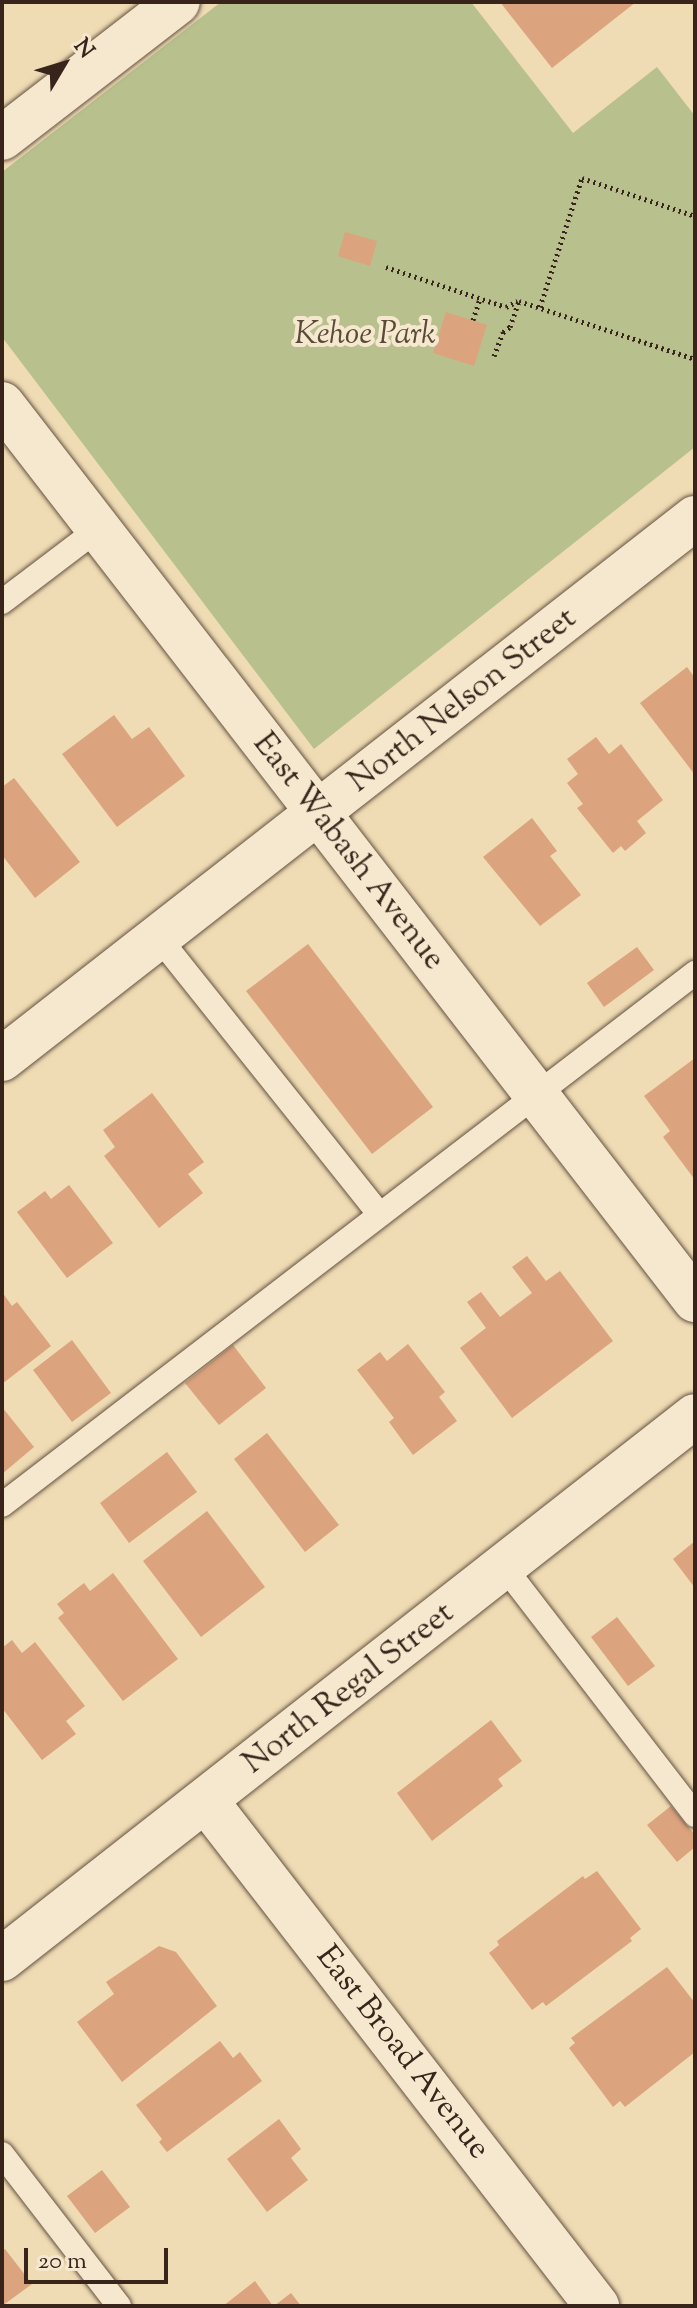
<!DOCTYPE html>
<style>
body{margin:0}
#map{position:relative;width:697px;height:2308px;overflow:hidden;background:#efdcb4;font-family:"Sorts Mill Goudy",serif}
div>[style]{position:absolute}
[style*='--x']{left:calc(var(--x)*1px);top:calc(var(--y)*1px);width:calc(var(--w)*1px);rotate:calc(var(--a)*1deg)}
.green>*{inset:0;background:#b8c08e}
.building>*{inset:0;background:#dba37e}
.path>*{height:5px;margin-top:-2.5px;transform-origin:0;background:repeating-linear-gradient(90deg,#38241b 0 2px,transparent 0 6px)}
.roads{filter:drop-shadow(0 0 2px #665241) drop-shadow(0 0 2px #665241)}
.lane>*{height:24px;margin:-12px;padding:0 12px;transform-origin:12px;border-radius:12px;background:#f5e8ce}
.street>*{height:44px;margin:-22px;padding:0 22px;transform-origin:22px;border-radius:22px;background:#f5e8ce}
span{translate:-50% -50%;white-space:nowrap;text-align:center;line-height:1.15;-webkit-text-stroke:8px #f5e8ce;paint-order:stroke}
.park-label{font-size:32px;color:#584b38;font-style:italic}
.street-label{font-size:32px;color:#38241b}
.frame{position:absolute;inset:0;border:4px solid #38241b;pointer-events:none}
.north{position:absolute;left:24px;top:24px;width:80px;height:80px;-webkit-text-stroke:6px #f5e8ce;paint-order:stroke;rotate:52deg;font-size:22px;font-weight:700;line-height:32px;text-align:center;color:#38241b}
.north::after{content:'';display:block;margin:auto;width:28px;height:36px;background:#38241b;clip-path:polygon(50% 0,100% 100%,50% 72%,0 100%)}
.scale{position:absolute;left:24px;top:2248px;width:144px;height:36px;box-sizing:border-box;border:4px solid #38241b;border-top:0;padding-left:10px;font-size:24px;line-height:28px;white-space:nowrap;color:#38241b;-webkit-text-stroke:6px #f5e8ce;paint-order:stroke}
</style>
<div id="map">
<div class="green">
<div style="clip-path:polygon(221px 2px,471px 2px,573px 133px,657px 67px,695px 116px,695px 447px,314px 749px,2px 337px,2px 172px)"></div>
</div>
<div class="building">
<div style="clip-path:polygon(500px 2px,636px 2px,552px 68px)"></div>
<div style="clip-path:polygon(345px 232px,377px 241px,370px 266px,338px 256px)"></div>
<div style="clip-path:polygon(446px 312px,487px 325px,474px 366px,433px 353px)"></div>
<div style="clip-path:polygon(687px 667px,695px 678px,695px 775px,640px 703px)"></div>
<div style="clip-path:polygon(114px 715px,132px 739px,149px 727px,185px 776px,117px 827px,62px 754px)"></div>
<div style="clip-path:polygon(596px 737px,609px 754px,621px 744px,663px 800px,637px 821px,646px 833px,625px 851px,621px 846px,613px 853px,577px 808px,583px 804px,567px 783px,578px 774px,567px 759px)"></div>
<div style="clip-path:polygon(14px 778px,80px 862px,35px 898px,2px 855px,2px 787px)"></div>
<div style="clip-path:polygon(532px 818px,557px 851px,550px 856px,581px 895px,540px 926px,483px 857px)"></div>
<div style="clip-path:polygon(308px 944px,433px 1107px,372px 1154px,246px 991px)"></div>
<div style="clip-path:polygon(637px 947px,654px 970px,604px 1007px,587px 983px)"></div>
<div style="clip-path:polygon(695px 1058px,695px 1180px,663px 1137px,670px 1131px,644px 1096px)"></div>
<div style="clip-path:polygon(152px 1093px,204px 1162px,188px 1174px,203px 1193px,159px 1228px,104px 1156px,115px 1147px,103px 1130px)"></div>
<div style="clip-path:polygon(69px 1185px,113px 1243px,67px 1278px,17px 1212px,45px 1191px,51px 1199px)"></div>
<div style="clip-path:polygon(527px 1256px,546px 1281px,560px 1271px,613px 1341px,512px 1418px,460px 1348px,486px 1328px,467px 1302px,481px 1292px,500px 1317px,532px 1293px,512px 1267px)"></div>
<div style="clip-path:polygon(2px 1292px,12px 1306px,17px 1302px,51px 1346px,2px 1384px)"></div>
<div style="clip-path:polygon(72px 1340px,111px 1393px,72px 1422px,33px 1370px)"></div>
<div style="clip-path:polygon(408px 1344px,445px 1392px,439px 1397px,457px 1421px,413px 1455px,389px 1422px,394px 1418px,357px 1370px,380px 1352px,387px 1361px)"></div>
<div style="clip-path:polygon(233px 1345px,266px 1388px,219px 1425px,185px 1383px)"></div>
<div style="clip-path:polygon(2px 1407px,34px 1447px,2px 1474px)"></div>
<div style="clip-path:polygon(267px 1433px,339px 1525px,305px 1552px,234px 1459px)"></div>
<div style="clip-path:polygon(167px 1452px,197px 1492px,129px 1543px,100px 1503px)"></div>
<div style="clip-path:polygon(207px 1511px,265px 1587px,201px 1637px,143px 1561px)"></div>
<div style="clip-path:polygon(695px 1541px,695px 1588px,673px 1559px)"></div>
<div style="clip-path:polygon(113px 1573px,178px 1659px,123px 1701px,58px 1618px,64px 1613px,57px 1604px,84px 1583px,90px 1591px)"></div>
<div style="clip-path:polygon(617px 1617px,655px 1666px,628px 1686px,591px 1637px)"></div>
<div style="clip-path:polygon(12px 1640px,22px 1653px,35px 1642px,85px 1706px,66px 1721px,76px 1734px,42px 1760px,2px 1708px,2px 1648px)"></div>
<div style="clip-path:polygon(491px 1720px,522px 1761px,498px 1779px,503px 1786px,432px 1841px,397px 1793px)"></div>
<div style="clip-path:polygon(671px 1806px,695px 1835px,695px 1847px,677px 1862px,647px 1825px)"></div>
<div style="clip-path:polygon(597px 1871px,641px 1929px,630px 1938px,632px 1941px,546px 2006px,543px 2002px,532px 2010px,489px 1953px,499px 1945px,497px 1941px,583px 1876px,585px 1879px)"></div>
<div style="clip-path:polygon(159px 1946px,176px 1952px,217px 2006px,122px 2082px,77px 2022px,114px 1994px,106px 1982px)"></div>
<div style="clip-path:polygon(667px 1967px,695px 2003px,695px 2052px,625px 2107px,620px 2101px,613px 2107px,569px 2048px,575px 2043px,571px 2038px)"></div>
<div style="clip-path:polygon(220px 2041px,233px 2058px,240px 2052px,262px 2081px,167px 2152px,159px 2142px,162px 2139px,136px 2105px)"></div>
<div style="clip-path:polygon(279px 2119px,301px 2149px,291px 2158px,308px 2180px,267px 2212px,227px 2159px)"></div>
<div style="clip-path:polygon(102px 2170px,130px 2207px,95px 2233px,67px 2196px)"></div>
<div style="clip-path:polygon(5px 2249px,32px 2284px,2px 2306px,2px 2251px)"></div>
<div style="clip-path:polygon(255px 2281px,273px 2306px,223px 2306px)"></div>
<div style="clip-path:polygon(291px 2293px,301px 2306px,274px 2306px)"></div>
</div>
<div class="path">
<div style="--x:386;--y:267;--w:126;--a:18.4"></div>
<div style="--x:506;--y:307;--w:13;--a:-27"></div>
<div style="--x:540;--y:307;--w:136;--a:-72"></div>
<div style="--x:582;--y:178;--w:119;--a:18.6"></div>
<div style="--x:473;--y:320;--w:23;--a:-72"></div>
<div style="--x:494;--y:356;--w:26;--a:-69"></div>
<div style="--x:503;--y:332;--w:9;--a:-36"></div>
<div style="--x:510;--y:327;--w:28;--a:-71"></div>
<div style="--x:519;--y:301;--w:185;--a:18.2"></div>
</div>
<div class="roads">
<div class="lane">
<div style="--x:2;--y:602;--w:119;--a:-37.2"></div>
<div style="--x:159;--y:938;--w:354;--a:51.4"></div>
<div style="--x:2;--y:1505;--w:874;--a:-37.51"></div>
<div style="--x:505;--y:1568;--w:312;--a:52.4"></div>
<div style="--x:2;--y:2154;--w:192;--a:52.4"></div>
</div>
<div class="street">
<div style="--x:2;--y:138;--w:222;--a:-37.7"></div>
<div style="--x:2;--y:404;--w:1133;--a:52.28"></div>
<div style="--x:2;--y:1059;--w:879;--a:-37.98"></div>
<div style="--x:206;--y:1801;--w:639;--a:52.25"></div>
<div style="--x:2;--y:1959;--w:880;--a:-38.08"></div>
</div>
</div>
<div class="park-label">
<span style="left:365px;top:335px">Kehoe Park</span>
</div>
<div class="street-label">
<span style="left:463px;top:701px;rotate:-38deg">North Nelson Street</span>
<span style="left:348px;top:852px;rotate:52deg">East Wabash Avenue</span>
<span style="left:349px;top:1689px;rotate:-38deg">North Regal Street</span>
<span style="left:402px;top:2053px;rotate:52deg">East Broad Avenue</span>
</div>
<div class="frame"></div>
<div class="north">N</div>
<div class="scale">20 m</div>
</div>
